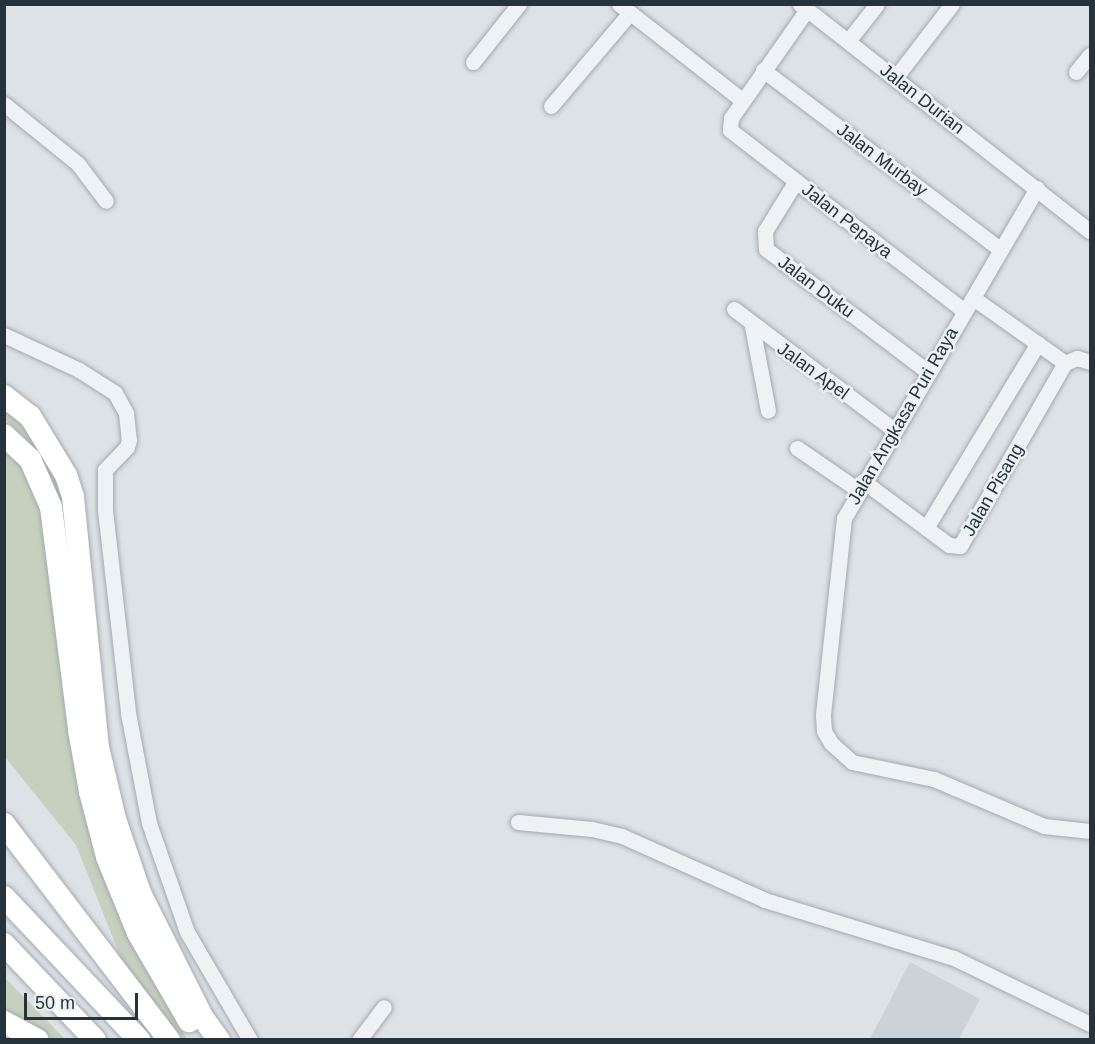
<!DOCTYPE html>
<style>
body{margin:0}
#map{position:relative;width:1095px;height:1044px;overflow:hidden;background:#dde2e6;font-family:Helvetica,sans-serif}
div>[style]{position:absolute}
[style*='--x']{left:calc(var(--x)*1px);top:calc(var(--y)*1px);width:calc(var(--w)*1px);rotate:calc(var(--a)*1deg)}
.built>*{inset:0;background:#cbd2d8}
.green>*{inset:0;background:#c7d0be}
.roads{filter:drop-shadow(0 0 2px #a3aab0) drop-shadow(0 0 2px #a3aab0)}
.minor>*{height:15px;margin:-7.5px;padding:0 7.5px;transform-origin:7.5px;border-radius:7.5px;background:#eff2f5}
.highway>*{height:22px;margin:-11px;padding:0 11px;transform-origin:11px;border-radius:11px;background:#fff}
span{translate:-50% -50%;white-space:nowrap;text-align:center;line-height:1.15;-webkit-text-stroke:5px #ecf1f4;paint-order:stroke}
.street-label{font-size:18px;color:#27333c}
.frame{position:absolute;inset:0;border:6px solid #27333c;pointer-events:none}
.scale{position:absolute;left:24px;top:993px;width:114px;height:27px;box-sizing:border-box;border:3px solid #27333c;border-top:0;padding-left:8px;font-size:18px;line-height:21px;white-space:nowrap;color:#27333c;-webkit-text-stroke:4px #ecf1f4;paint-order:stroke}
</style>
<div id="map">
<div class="built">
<div style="clip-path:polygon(910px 962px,980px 999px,959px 1039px,870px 1039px)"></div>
</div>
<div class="green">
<div style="clip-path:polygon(4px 406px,46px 454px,59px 489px,56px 493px,36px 450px,5px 419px)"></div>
<div style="clip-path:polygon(4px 440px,35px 483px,163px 997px,187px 1039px,177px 1039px,127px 973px,76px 845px,5px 757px)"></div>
<div style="clip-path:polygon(4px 977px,65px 1039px,53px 1039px,5px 1012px)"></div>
</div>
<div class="roads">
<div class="minor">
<div style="--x:619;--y:4;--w:157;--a:38"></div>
<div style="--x:800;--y:4;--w:368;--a:38.1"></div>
<div style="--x:806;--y:11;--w:131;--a:125"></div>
<div style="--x:731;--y:118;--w:12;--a:95"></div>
<div style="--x:730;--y:130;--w:296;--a:37.7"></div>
<div style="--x:848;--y:41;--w:47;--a:-51.9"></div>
<div style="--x:473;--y:62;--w:74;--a:-51.6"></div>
<div style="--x:763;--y:70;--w:298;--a:37.1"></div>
<div style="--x:1076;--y:72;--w:22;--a:-51"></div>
<div style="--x:895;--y:78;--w:93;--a:-52.4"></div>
<div style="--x:4;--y:104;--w:95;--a:39"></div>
<div style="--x:78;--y:164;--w:46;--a:52.9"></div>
<div style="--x:551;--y:106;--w:122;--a:-49.7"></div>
<div style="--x:796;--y:181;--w:59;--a:121.8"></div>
<div style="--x:765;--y:231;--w:18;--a:87"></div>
<div style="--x:766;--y:249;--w:203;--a:37.2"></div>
<div style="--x:1037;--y:188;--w:382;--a:120.3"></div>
<div style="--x:844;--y:518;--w:199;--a:96.1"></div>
<div style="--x:823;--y:716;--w:15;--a:86"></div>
<div style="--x:824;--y:731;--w:14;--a:60"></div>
<div style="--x:831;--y:743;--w:28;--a:42"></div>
<div style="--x:852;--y:762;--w:84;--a:11.7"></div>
<div style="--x:934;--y:779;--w:120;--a:23.1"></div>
<div style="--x:1044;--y:826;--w:46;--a:6.2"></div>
<div style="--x:973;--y:298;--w:113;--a:35.2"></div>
<div style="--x:734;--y:309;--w:201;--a:37.1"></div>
<div style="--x:752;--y:326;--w:86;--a:79.3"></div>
<div style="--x:4;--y:335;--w:83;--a:25"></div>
<div style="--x:79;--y:370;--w:43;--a:32.6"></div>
<div style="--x:115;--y:393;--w:23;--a:61"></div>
<div style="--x:126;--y:413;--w:27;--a:84"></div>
<div style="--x:129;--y:440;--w:7;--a:106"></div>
<div style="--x:127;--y:447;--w:32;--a:134"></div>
<div style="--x:105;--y:470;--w:40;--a:90"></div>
<div style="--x:105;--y:510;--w:204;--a:83.5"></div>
<div style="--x:128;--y:713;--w:112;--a:79.2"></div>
<div style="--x:149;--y:823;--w:115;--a:70.8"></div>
<div style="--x:187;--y:932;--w:125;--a:59.7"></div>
<div style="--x:1065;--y:363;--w:13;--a:-23"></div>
<div style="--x:1077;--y:358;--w:14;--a:17"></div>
<div style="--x:797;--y:448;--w:74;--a:34.5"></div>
<div style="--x:863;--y:481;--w:107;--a:36.7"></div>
<div style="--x:949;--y:545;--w:11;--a:5"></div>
<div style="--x:960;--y:546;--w:211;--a:-60.2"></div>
<div style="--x:926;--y:528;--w:216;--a:-58.8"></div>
<div style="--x:518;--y:822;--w:74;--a:5.4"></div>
<div style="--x:592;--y:829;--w:31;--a:13"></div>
<div style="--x:622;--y:836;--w:157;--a:24.1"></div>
<div style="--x:765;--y:900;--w:198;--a:17.1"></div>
<div style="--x:954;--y:958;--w:151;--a:25.9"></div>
<div style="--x:359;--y:1040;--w:41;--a:-52.9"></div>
</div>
<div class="highway">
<div style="--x:4;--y:396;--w:33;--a:38"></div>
<div style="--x:30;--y:416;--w:69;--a:58.6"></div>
<div style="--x:66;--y:475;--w:23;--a:72"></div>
<div style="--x:73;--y:497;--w:251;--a:84.3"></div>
<div style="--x:98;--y:747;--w:74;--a:76.7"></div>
<div style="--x:115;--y:819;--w:78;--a:71.3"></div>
<div style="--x:140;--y:893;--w:140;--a:63.3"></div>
<div style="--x:203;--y:1018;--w:27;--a:54"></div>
<div style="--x:4;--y:435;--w:35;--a:43"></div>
<div style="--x:30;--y:459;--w:52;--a:66.4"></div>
<div style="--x:51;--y:507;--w:225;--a:82.8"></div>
<div style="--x:79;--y:730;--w:63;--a:79.9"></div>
<div style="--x:90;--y:792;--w:67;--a:75.3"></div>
<div style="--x:107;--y:857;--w:82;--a:67.8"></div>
<div style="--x:138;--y:933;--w:102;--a:59.9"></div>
<div style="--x:4;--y:824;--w:272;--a:52.6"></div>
<div style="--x:4;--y:897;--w:197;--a:46.6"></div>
<div style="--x:4;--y:944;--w:132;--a:46.5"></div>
<div style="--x:4;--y:1022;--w:38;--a:28"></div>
</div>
</div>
<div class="street-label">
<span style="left:922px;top:99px;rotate:38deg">Jalan Durian</span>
<span style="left:882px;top:160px;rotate:37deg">Jalan Murbay</span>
<span style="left:847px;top:221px;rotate:38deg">Jalan Pepaya</span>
<span style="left:816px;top:287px;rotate:37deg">Jalan Duku</span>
<span style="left:813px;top:371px;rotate:36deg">Jalan Apel</span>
<span style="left:903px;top:416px;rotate:-60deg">Jalan Angkasa Puri Raya</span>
<span style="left:993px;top:490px;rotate:-60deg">Jalan Pisang</span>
</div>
<div class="frame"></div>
<div class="scale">50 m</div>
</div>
